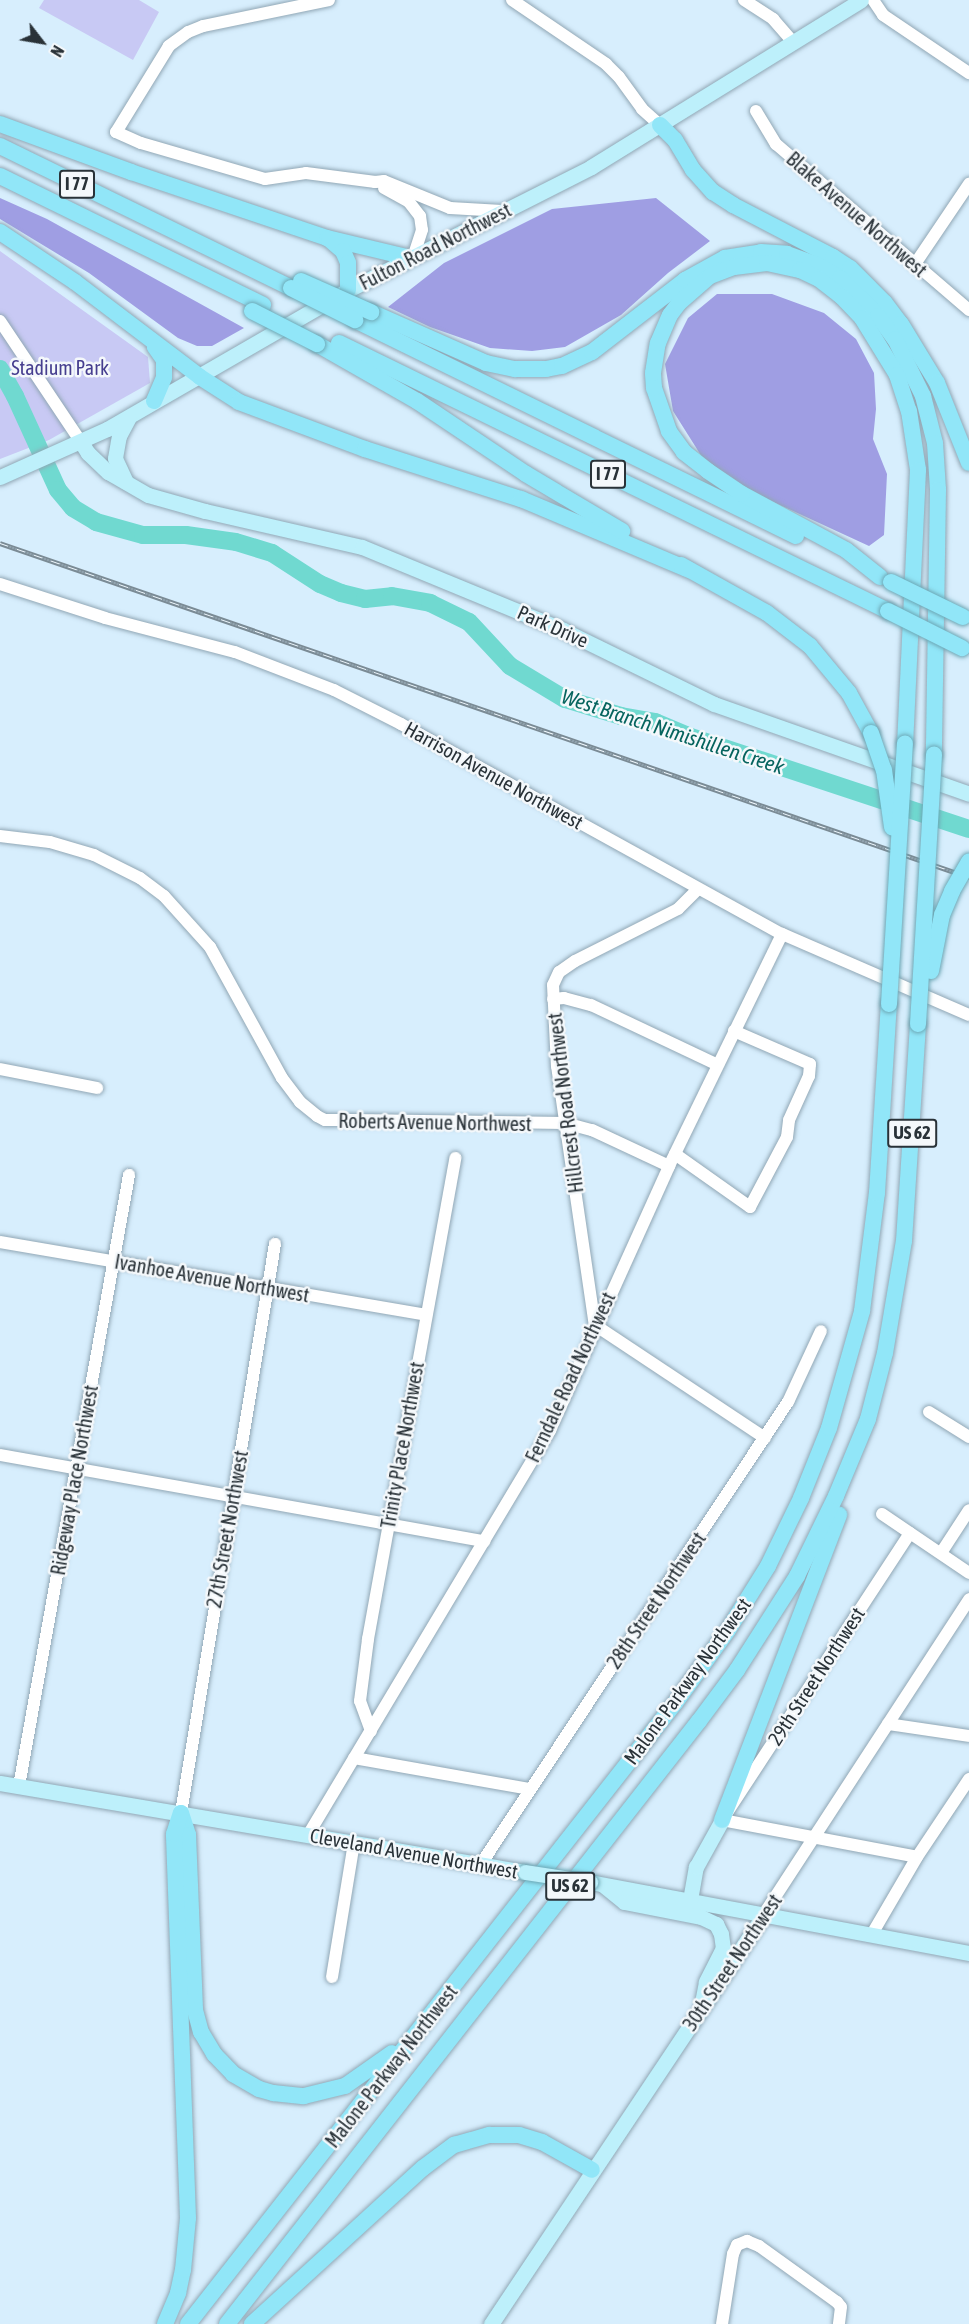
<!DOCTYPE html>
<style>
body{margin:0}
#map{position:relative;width:969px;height:2324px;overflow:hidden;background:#d7eefd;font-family:"Asap Condensed",sans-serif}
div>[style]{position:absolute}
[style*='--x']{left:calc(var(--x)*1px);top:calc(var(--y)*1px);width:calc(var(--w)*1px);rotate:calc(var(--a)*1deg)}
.green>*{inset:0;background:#c8c9f4}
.forest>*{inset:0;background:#9f9ee3}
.river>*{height:18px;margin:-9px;padding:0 9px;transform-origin:9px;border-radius:9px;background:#70d9d0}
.roads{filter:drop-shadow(0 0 2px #91a7b5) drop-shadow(0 0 2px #91a7b5)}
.minor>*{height:12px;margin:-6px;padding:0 6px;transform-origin:6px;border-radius:6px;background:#fff}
.major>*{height:15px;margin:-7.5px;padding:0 7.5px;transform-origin:7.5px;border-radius:7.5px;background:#bdf0fb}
.highway>*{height:16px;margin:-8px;padding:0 8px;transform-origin:8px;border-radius:8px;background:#91e6f8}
.rail>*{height:5px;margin-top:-2.5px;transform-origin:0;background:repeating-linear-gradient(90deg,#f4f8fb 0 9px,#7b8b95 0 18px);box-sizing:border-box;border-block:2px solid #7b8b95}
.bridges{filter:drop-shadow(0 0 2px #6da7b5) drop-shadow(0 0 2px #6da7b5)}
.major-bridge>*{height:15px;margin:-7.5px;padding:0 7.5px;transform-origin:7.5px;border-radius:7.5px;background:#bdf0fb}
.highway-bridge>*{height:16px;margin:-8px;padding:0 8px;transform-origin:8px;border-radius:8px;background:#91e6f8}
span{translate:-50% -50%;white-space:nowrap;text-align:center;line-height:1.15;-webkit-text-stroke:5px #f4f8fb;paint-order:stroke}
.shield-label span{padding:2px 4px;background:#f4f8fb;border:2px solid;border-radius:4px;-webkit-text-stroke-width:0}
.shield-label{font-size:18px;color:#293238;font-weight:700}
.street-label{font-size:20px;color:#293238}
.park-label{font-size:20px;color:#463e8f}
.water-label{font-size:21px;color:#06645e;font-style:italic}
.north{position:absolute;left:12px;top:12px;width:60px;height:60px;-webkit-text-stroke:4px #f4f8fb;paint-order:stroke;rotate:121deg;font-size:16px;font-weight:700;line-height:24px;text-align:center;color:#293238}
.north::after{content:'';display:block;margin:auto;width:21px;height:27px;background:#293238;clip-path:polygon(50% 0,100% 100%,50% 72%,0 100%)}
</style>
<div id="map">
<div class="green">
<div style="clip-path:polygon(44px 0,139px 0,159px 12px,133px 60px,39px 8px)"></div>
<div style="clip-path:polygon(0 251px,148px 357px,150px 383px,49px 440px,0 459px)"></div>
</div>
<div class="forest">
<div style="clip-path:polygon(0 198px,47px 219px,244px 328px,212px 346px,197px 346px,178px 338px,89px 273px,0 219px)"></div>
<div style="clip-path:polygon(656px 198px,710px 241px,668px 273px,621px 315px,565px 347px,532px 351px,490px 348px,430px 327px,388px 307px,444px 263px,552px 209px)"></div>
<div style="clip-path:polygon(717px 294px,772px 294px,824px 313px,856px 339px,874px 373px,876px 409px,873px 439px,887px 474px,884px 535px,869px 546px,741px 487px,702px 457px,673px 411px,665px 364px,688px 318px)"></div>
</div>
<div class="river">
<div style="--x:0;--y:369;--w:31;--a:61"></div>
<div style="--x:15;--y:396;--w:103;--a:65.4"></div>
<div style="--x:58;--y:490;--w:23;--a:50"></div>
<div style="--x:73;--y:508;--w:27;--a:31"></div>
<div style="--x:96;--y:522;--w:49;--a:15.5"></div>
<div style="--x:143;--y:535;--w:43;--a:0"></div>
<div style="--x:186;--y:535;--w:50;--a:8"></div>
<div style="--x:236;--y:542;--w:38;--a:17"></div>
<div style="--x:272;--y:553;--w:57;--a:32.9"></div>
<div style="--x:320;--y:584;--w:23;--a:23"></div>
<div style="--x:341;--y:593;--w:25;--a:14"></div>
<div style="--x:365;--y:599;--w:27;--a:-6"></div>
<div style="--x:392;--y:596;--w:39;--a:10"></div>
<div style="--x:430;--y:603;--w:43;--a:26"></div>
<div style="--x:469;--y:622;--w:60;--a:47"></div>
<div style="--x:510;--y:666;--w:64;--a:31"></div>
<div style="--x:565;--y:699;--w:59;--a:16.9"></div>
<div style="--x:621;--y:716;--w:35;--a:10"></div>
<div style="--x:655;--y:722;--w:33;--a:23"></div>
<div style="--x:685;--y:735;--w:299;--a:18.3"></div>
</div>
<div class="roads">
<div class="minor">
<div style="--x:329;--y:0;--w:129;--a:168.3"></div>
<div style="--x:203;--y:26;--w:16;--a:158"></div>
<div style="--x:188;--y:32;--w:24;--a:144"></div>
<div style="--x:169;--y:46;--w:101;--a:121.6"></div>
<div style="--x:116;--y:132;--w:27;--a:24"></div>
<div style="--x:141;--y:143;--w:129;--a:16.2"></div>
<div style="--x:265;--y:179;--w:41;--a:-8.3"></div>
<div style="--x:306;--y:173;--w:70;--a:7.4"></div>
<div style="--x:375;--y:182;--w:9;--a:-6"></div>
<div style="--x:384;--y:181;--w:71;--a:22.2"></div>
<div style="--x:450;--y:208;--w:52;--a:3.3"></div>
<div style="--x:512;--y:0;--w:114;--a:34.2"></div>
<div style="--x:606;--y:64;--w:18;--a:45"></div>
<div style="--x:619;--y:77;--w:39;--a:54"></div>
<div style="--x:642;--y:109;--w:24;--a:42"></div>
<div style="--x:744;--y:0;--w:35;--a:33"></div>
<div style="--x:773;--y:19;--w:30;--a:49"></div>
<div style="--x:873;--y:0;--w:18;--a:56"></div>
<div style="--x:883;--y:15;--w:104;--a:34"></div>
<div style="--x:756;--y:111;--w:39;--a:59"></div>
<div style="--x:776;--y:144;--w:255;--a:40.7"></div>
<div style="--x:384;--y:188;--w:29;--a:29"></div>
<div style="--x:409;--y:202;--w:18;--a:52"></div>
<div style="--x:420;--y:216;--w:14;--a:82"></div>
<div style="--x:422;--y:230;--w:28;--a:108"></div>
<div style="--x:915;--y:264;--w:97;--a:-56"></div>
<div style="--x:0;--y:321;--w:146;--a:56.2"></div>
<div style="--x:0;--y:584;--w:110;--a:17.9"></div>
<div style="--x:105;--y:618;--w:134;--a:14.7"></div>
<div style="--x:235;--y:652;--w:106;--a:21"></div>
<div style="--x:334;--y:690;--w:75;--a:26.9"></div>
<div style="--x:401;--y:724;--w:435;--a:28.9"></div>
<div style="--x:782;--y:934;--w:204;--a:23.4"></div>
<div style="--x:0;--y:836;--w:50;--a:6.8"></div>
<div style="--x:50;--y:842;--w:46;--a:16.5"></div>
<div style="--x:94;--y:855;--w:51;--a:26.6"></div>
<div style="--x:140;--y:878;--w:30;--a:37"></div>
<div style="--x:164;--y:896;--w:69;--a:48"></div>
<div style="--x:210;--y:947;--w:149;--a:61.2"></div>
<div style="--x:282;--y:1078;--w:30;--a:53"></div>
<div style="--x:300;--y:1102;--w:22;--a:39"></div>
<div style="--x:317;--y:1116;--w:9;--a:27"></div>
<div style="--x:325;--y:1120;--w:26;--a:0"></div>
<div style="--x:351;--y:1120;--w:214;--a:0.8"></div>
<div style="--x:565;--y:1123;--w:28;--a:15"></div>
<div style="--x:592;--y:1130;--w:85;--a:25.1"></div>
<div style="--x:698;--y:889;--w:28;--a:135"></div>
<div style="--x:678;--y:909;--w:115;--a:153.2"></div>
<div style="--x:575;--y:961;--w:19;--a:145"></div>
<div style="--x:559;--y:972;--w:14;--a:115"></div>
<div style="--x:553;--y:985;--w:81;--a:87.2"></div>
<div style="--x:557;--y:1066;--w:262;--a:81.7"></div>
<div style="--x:595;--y:1325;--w:204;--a:33.6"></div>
<div style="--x:553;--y:999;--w:11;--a:-5"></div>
<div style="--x:564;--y:998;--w:28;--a:15"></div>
<div style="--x:591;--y:1005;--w:140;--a:25.3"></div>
<div style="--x:0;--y:1069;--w:99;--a:11.1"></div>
<div style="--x:675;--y:1154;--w:92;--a:35.2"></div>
<div style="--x:750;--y:1207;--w:79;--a:-62.1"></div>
<div style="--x:787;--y:1137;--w:17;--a:-83"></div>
<div style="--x:789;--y:1120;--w:48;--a:-65.6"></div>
<div style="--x:809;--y:1076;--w:12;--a:-85"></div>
<div style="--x:810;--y:1064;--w:83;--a:-156.5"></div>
<div style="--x:0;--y:1242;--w:431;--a:9.7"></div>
<div style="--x:929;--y:1412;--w:47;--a:32"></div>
<div style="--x:0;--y:1455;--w:492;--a:10.1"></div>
<div style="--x:882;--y:1514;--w:105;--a:34.1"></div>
<div style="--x:910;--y:1533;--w:343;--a:123.2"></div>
<div style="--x:722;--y:1820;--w:198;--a:10.7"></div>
<div style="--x:941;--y:1553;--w:51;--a:-56.9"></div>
<div style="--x:888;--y:1724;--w:82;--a:8.4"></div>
<div style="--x:371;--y:1731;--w:32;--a:-110"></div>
<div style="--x:360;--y:1701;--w:63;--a:-82.6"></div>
<div style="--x:368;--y:1639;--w:489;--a:-79.7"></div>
<div style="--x:354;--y:1758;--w:179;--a:10"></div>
<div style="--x:19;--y:1786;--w:621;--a:-79.79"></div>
<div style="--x:181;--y:1813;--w:577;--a:-80.62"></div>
<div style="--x:308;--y:1835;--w:472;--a:-59.1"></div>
<div style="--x:550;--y:1430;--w:290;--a:-65.7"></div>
<div style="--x:669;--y:1166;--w:258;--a:-64"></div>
<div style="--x:481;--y:1864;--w:555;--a:-56.4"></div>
<div style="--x:788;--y:1402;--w:78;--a:-65.1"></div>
<div style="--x:764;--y:1914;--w:376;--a:-56.9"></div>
<div style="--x:872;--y:1934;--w:89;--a:-59.7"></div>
<div style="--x:917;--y:1857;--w:94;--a:-56.3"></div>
<div style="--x:332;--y:1977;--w:136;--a:-80.7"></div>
<div style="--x:722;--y:2324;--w:71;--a:-81.1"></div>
<div style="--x:733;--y:2254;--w:10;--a:-66"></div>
<div style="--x:737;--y:2245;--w:11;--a:-22"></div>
<div style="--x:747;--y:2241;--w:13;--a:23"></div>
<div style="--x:759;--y:2246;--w:96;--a:35.7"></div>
<div style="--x:837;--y:2302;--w:6;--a:51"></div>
<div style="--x:841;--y:2307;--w:17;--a:97"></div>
</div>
<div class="major">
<div style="--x:81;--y:442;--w:13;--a:58"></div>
<div style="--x:88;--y:453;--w:28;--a:44"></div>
<div style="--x:108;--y:472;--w:46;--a:29.9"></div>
<div style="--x:148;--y:495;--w:59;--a:15.7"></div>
<div style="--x:205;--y:511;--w:161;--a:12.9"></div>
<div style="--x:362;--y:547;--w:217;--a:22.4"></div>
<div style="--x:563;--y:630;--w:168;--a:26.1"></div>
<div style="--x:714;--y:704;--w:270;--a:19.4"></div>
<div style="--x:0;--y:477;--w:117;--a:-24.2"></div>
<div style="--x:107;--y:429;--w:278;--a:-30"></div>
<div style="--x:348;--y:290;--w:272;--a:-26.8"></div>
<div style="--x:591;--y:167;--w:317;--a:-31.7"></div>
<div style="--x:126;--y:482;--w:26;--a:-115"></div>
<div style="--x:115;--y:458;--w:22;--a:-80"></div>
<div style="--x:119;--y:436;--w:21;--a:-62"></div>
<div style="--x:0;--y:1783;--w:532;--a:9.62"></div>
<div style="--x:590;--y:1882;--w:386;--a:10.6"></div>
<div style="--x:603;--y:1885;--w:27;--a:39"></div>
<div style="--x:624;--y:1902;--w:78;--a:11"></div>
<div style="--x:701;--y:1917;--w:17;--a:25"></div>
<div style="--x:716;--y:1924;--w:11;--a:63"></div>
<div style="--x:721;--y:1934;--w:14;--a:82"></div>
<div style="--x:723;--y:1948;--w:38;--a:117"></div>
<div style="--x:706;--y:1982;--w:20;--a:101"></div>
<div style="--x:690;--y:1900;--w:34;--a:-80"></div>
<div style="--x:696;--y:1867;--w:54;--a:-61"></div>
<div style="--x:491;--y:2324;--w:493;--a:-56.3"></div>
</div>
<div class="highway">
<div style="--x:0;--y:124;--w:140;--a:20.1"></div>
<div style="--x:131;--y:172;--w:207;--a:18.6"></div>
<div style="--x:327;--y:238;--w:85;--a:13.5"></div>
<div style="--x:660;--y:125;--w:21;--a:45"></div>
<div style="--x:675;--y:140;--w:35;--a:59"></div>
<div style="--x:693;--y:170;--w:30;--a:48"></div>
<div style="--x:713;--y:192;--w:24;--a:33"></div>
<div style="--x:733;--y:205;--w:113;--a:27.5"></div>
<div style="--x:833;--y:257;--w:20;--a:33"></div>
<div style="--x:850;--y:268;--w:49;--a:45"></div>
<div style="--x:885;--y:303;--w:26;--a:53"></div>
<div style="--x:901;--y:324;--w:69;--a:58.6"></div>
<div style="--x:937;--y:383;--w:86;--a:68.2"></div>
<div style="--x:0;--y:146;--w:324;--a:26"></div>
<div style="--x:0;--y:176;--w:293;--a:26.1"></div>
<div style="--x:0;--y:232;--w:90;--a:33.7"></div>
<div style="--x:75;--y:282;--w:157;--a:37.2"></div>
<div style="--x:200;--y:377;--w:46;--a:32.7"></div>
<div style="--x:239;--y:402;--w:134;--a:20.5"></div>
<div style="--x:365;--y:449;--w:164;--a:17.8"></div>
<div style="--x:521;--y:499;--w:182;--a:22.9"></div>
<div style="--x:329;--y:239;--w:18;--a:41"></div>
<div style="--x:343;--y:251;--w:13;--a:67"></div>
<div style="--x:348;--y:263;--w:27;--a:90"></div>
<div style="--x:371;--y:312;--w:126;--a:23.9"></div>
<div style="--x:486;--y:363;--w:30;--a:12"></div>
<div style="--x:515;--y:369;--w:31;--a:0"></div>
<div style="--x:546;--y:369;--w:16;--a:-11"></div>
<div style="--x:562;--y:366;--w:33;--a:-25"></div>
<div style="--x:592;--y:352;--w:118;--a:-37.7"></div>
<div style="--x:685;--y:280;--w:46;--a:-28.8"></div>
<div style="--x:725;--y:258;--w:36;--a:-9"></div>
<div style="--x:761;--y:252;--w:26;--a:4"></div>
<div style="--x:787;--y:254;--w:33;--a:20"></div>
<div style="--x:818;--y:265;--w:26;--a:31"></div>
<div style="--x:840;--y:278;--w:54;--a:45"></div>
<div style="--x:878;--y:316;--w:29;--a:54"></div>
<div style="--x:895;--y:339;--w:64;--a:63.8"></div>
<div style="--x:923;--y:396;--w:49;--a:75.7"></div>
<div style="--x:935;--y:443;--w:47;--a:86.3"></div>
<div style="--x:938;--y:490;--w:264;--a:90.9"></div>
<div style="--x:355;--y:320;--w:491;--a:26.1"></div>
<div style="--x:339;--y:343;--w:611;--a:26.02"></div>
<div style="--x:317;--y:344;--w:115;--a:29.7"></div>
<div style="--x:417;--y:401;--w:131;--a:33.8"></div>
<div style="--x:526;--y:474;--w:112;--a:30.7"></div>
<div style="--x:154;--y:401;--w:26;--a:-67"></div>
<div style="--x:164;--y:377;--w:17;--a:-90"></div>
<div style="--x:164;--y:360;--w:16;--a:-125"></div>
<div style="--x:681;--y:565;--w:98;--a:29.2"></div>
<div style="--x:767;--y:613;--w:54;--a:37.5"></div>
<div style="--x:810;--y:646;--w:61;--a:50.3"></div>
<div style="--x:849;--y:693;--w:46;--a:61.2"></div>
<div style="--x:880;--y:577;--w:43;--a:-141.5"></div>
<div style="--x:846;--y:550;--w:118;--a:-151.7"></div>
<div style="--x:742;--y:494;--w:41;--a:-145.9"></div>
<div style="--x:708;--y:471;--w:31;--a:-142"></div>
<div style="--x:684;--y:452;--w:26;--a:-126"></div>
<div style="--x:669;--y:431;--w:46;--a:-109.2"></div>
<div style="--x:654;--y:388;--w:15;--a:-94"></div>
<div style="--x:653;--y:373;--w:30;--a:-81"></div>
<div style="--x:658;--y:343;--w:30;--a:-67"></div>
<div style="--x:670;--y:315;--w:15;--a:-53"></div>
<div style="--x:679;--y:303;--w:41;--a:-41.1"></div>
<div style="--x:710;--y:276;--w:26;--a:-21"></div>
<div style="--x:734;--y:267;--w:33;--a:-7"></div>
<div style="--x:767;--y:263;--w:34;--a:12"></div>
<div style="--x:800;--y:270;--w:21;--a:25"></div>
<div style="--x:819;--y:279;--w:28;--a:38"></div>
<div style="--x:841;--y:296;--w:30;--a:46"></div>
<div style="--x:862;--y:318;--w:67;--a:58.4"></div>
<div style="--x:897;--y:375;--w:38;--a:72"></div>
<div style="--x:909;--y:411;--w:60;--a:81.3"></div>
<div style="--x:918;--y:470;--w:273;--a:92.7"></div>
<div style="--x:181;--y:1813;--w:23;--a:72"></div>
<div style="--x:188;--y:1835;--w:175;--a:87.7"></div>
<div style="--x:195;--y:2010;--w:23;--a:75"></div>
<div style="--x:201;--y:2032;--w:26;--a:59"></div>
<div style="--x:214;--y:2054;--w:28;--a:46"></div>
<div style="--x:233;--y:2074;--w:30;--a:30"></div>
<div style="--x:259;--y:2089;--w:15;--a:16"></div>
<div style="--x:273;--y:2093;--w:31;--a:6"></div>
<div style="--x:304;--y:2096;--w:42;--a:-13.7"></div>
<div style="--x:345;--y:2086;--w:57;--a:-35.1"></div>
<div style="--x:722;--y:1820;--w:327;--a:-69"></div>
<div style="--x:165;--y:2324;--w:34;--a:-67"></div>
<div style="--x:178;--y:2293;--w:24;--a:-78"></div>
<div style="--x:183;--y:2270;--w:52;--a:-84.5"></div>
<div style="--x:188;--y:2218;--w:384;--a:-92.1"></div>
<div style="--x:174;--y:1834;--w:22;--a:-72"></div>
<div style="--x:188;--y:2324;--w:789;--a:-51.9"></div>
<div style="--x:675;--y:1703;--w:90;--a:-54"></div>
<div style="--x:728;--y:1630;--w:75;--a:-58"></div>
<div style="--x:768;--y:1566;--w:76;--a:-64.1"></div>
<div style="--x:801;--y:1498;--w:75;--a:-68.2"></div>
<div style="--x:829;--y:1428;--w:122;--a:-74.2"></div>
<div style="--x:862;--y:1311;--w:119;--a:-82.8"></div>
<div style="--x:877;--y:1193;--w:189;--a:-86.4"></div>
<div style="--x:227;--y:2324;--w:766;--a:-51.95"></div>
<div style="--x:699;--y:1721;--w:64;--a:-53.3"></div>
<div style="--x:737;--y:1670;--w:112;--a:-57.4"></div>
<div style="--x:797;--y:1576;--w:89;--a:-64"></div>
<div style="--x:836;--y:1496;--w:83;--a:-67.4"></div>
<div style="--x:868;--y:1419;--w:68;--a:-75.6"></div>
<div style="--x:885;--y:1353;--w:114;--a:-80.4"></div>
<div style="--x:904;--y:1241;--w:217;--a:-86.3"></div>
<div style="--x:252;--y:2324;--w:231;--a:-42.4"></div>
<div style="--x:423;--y:2168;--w:39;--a:-37"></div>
<div style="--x:454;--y:2145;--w:37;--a:-16"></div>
<div style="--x:490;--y:2135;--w:29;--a:0"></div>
<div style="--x:519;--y:2135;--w:24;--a:17"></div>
<div style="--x:542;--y:2142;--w:57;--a:29.2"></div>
</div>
</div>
<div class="rail">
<div style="--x:0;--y:543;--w:1025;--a:19.02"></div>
</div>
<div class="bridges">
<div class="major-bridge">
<div style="--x:525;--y:1872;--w:66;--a:8.7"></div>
</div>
<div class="highway-bridge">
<div style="--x:301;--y:281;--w:77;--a:23.9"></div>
<div style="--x:291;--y:288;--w:72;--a:26.6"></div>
<div style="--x:252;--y:311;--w:73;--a:26.9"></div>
<div style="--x:891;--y:582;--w:80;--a:25.9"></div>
<div style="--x:888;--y:611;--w:83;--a:26.6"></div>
<div style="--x:871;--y:733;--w:39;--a:71"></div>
<div style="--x:884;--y:770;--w:58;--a:82"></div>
<div style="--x:931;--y:971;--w:57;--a:-78.9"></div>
<div style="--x:942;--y:915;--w:26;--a:-67"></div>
<div style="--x:952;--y:891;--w:34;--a:-60"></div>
<div style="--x:889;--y:1004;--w:261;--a:-86.5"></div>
<div style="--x:918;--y:1024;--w:270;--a:-86.6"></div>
</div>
</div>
<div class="shield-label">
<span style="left:77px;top:184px">I 77</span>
<span style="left:608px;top:474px">I 77</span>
<span style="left:912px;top:1133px">US 62</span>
<span style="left:570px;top:1886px">US 62</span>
</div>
<div class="street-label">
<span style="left:857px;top:214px;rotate:41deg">Blake Avenue Northwest</span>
<span style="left:435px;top:246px;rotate:-27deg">Fulton Road Northwest</span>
<span style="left:553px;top:626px;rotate:24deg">Park Drive</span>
<span style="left:494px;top:775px;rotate:29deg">Harrison Avenue Northwest</span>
<span style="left:565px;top:1103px;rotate:-97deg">Hillcrest Road Northwest</span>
<span style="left:435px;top:1122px;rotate:1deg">Roberts Avenue Northwest</span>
<span style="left:212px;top:1278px;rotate:10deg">Ivanhoe Avenue Northwest</span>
<span style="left:570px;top:1377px;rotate:-65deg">Ferndale Road Northwest</span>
<span style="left:402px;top:1445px;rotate:-80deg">Trinity Place Northwest</span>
<span style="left:74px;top:1480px;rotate:-80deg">Ridgeway Place Northwest</span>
<span style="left:227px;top:1529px;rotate:-80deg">27th Street Northwest</span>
<span style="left:656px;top:1600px;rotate:-56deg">28th Street Northwest</span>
<span style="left:816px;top:1676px;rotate:-57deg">29th Street Northwest</span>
<span style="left:687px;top:1681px;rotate:-54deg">Malone Parkway Northwest</span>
<span style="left:414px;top:1853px;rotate:10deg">Cleveland Avenue Northwest</span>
<span style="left:732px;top:1962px;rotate:-56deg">30th Street Northwest</span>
<span style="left:391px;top:2066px;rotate:-52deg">Malone Parkway Northwest</span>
</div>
<div class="park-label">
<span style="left:60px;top:367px">Stadium Park</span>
</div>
<div class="water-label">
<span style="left:673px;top:731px;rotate:18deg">West Branch Nimishillen Creek</span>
</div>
<div class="north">N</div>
</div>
